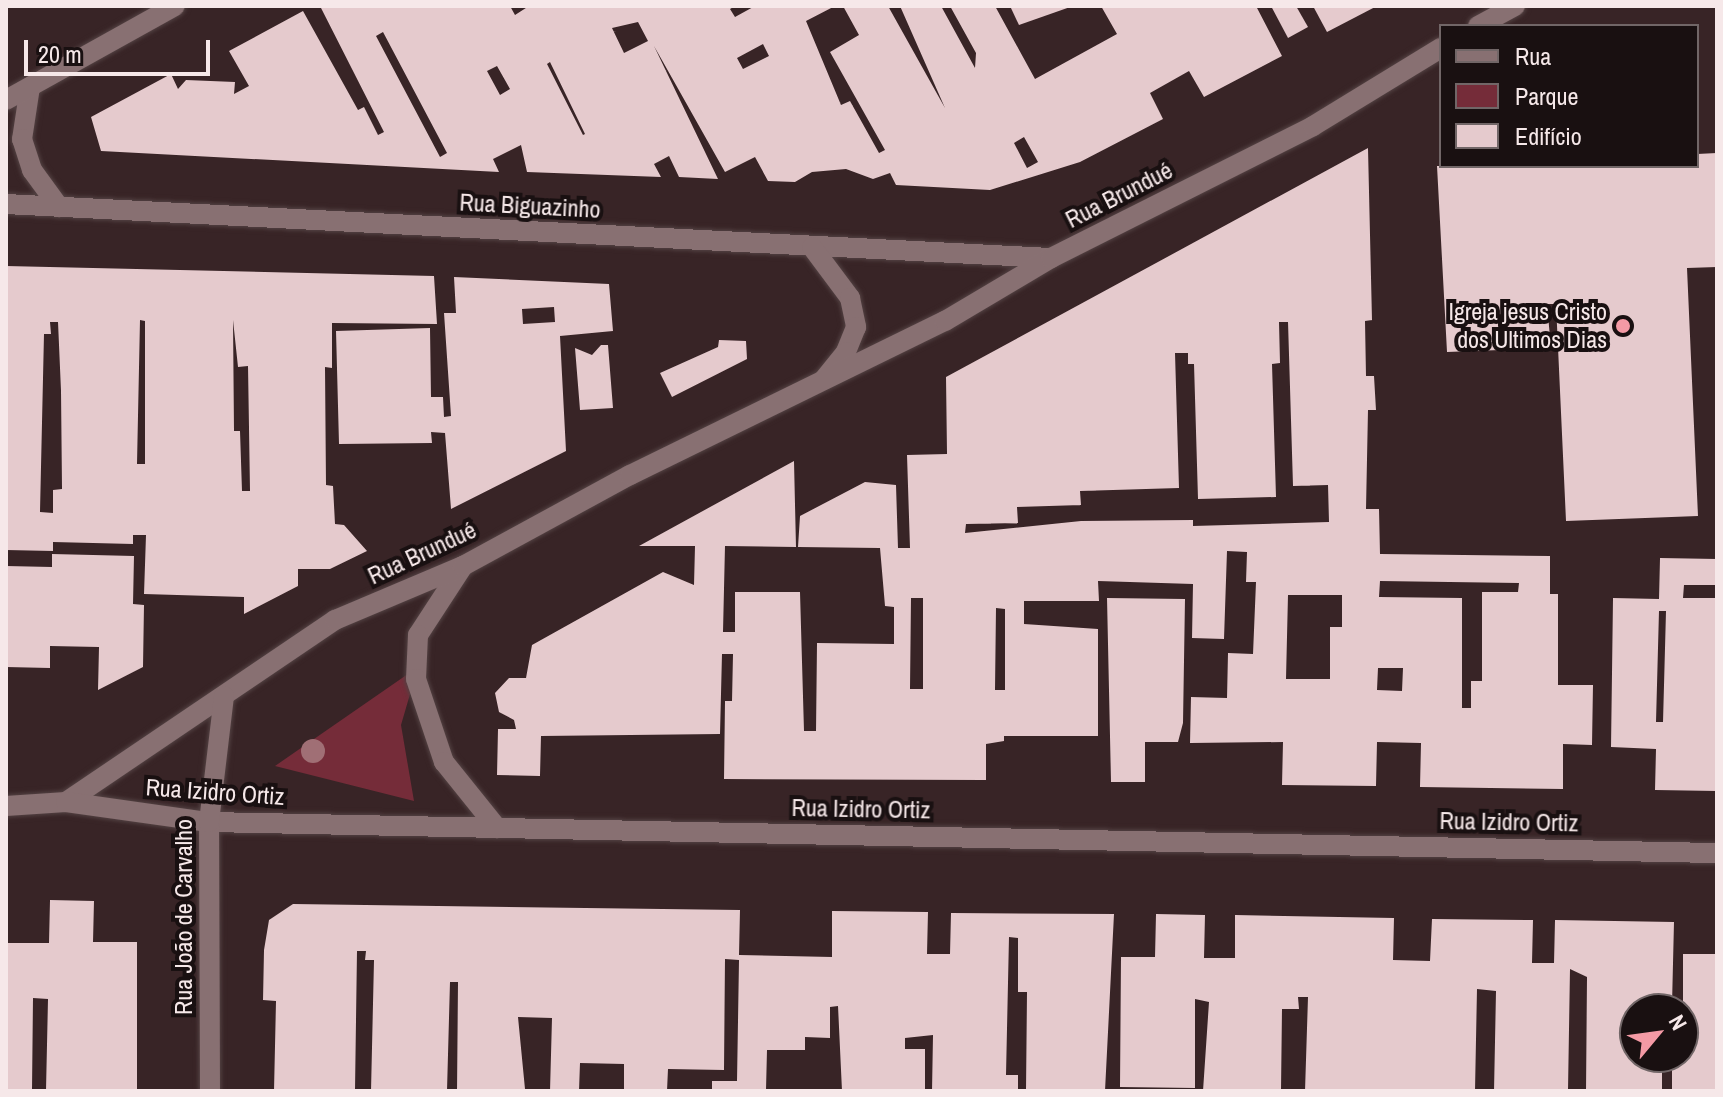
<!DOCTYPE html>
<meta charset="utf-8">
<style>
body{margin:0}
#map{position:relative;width:1723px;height:1097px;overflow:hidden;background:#382426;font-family:"Archivo Narrow",sans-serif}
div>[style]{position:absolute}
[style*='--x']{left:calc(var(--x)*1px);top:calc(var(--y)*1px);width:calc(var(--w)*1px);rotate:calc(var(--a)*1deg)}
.green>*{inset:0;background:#752c39}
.building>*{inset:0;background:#e5cacd}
.roads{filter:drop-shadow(0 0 2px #534243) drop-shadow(0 0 2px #534243)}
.minor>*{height:20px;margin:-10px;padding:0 10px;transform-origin:10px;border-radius:10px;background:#887072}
.trees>*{width:24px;height:24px;margin:-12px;border-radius:50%;background:#a06f75}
.dots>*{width:22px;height:22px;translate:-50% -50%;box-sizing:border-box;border:4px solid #191011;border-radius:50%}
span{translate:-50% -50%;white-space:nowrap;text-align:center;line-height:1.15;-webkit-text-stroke:8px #191011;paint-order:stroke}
.street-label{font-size:24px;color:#f6e8e9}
.poi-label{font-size:24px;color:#f6e8e9}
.right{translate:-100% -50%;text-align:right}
.frame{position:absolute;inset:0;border:8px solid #f6e8e9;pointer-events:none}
.legend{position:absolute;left:1439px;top:24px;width:260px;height:144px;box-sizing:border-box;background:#191011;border:2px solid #716667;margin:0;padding:10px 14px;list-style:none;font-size:24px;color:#f6e8e9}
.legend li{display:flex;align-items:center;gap:16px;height:40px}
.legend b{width:40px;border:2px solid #716667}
.north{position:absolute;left:1619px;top:993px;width:80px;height:80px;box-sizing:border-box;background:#191011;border:2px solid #716667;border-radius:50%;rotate:61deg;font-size:22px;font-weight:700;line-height:32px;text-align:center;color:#f6e8e9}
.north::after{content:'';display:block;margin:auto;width:28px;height:36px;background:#f49aa5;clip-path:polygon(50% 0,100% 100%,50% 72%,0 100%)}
.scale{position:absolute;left:24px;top:40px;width:186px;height:36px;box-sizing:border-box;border:4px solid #f6e8e9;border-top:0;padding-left:10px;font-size:24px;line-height:28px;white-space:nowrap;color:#f6e8e9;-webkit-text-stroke:6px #191011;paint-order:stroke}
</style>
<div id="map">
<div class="green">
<div style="clip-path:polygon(418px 667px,401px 725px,414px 801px,275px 766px)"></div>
</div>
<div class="building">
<div style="clip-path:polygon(evenodd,320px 6px,510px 6px,515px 15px,529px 6px,735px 6px,730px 9px,735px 17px,755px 6px,835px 6px,806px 21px,841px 105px,850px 101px,879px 153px,885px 150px,830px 52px,859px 35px,843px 6px,888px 6px,945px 108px,900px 6px,941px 6px,975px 68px,976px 53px,950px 6px,995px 6px,1035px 79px,1117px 34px,1101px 6px,1256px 6px,1282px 56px,1204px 97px,1189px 71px,1150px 93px,1163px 119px,1080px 162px,990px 190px,896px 185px,890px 173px,873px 179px,846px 169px,812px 172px,795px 182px,768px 181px,755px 157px,725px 172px,654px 46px,718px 179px,679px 177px,669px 156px,654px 164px,661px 177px,527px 172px,521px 145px,493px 159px,499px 172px,101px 151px,91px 117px,171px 74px,178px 89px,186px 80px,235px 82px,234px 94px,249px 86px,229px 51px,303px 11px,358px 110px,364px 107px,378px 135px,384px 132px,320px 6px,638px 22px,648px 41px,624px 53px,612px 28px,638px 22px,320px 6px,383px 32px,447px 153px,440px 157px,376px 36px,383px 32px,320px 6px,763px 44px,769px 56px,743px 69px,737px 58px,763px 44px,320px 6px,550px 62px,585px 134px,583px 135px,547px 64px,550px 62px,320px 6px,497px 66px,510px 89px,500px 95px,487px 71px,497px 66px,320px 6px,1024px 137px,1038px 162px,1027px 168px,1014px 143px,1024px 137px)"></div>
<div style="clip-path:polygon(1010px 6px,1073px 6px,1019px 25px)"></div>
<div style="clip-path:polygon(1271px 6px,1296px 6px,1308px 27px,1288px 38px)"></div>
<div style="clip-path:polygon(1313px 6px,1377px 6px,1327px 32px)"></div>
<div style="clip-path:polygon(evenodd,1368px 148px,1372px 320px,1365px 321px,1366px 376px,1374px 376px,1376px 410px,1368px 410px,1366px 509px,1379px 509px,1380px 554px,1550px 556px,1550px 594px,1558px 594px,1558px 685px,1593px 685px,1592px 745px,1563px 744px,1563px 789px,1420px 787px,1421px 743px,1377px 742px,1376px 786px,1282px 785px,1283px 742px,1190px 743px,1191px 697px,1227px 698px,1228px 653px,1253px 654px,1256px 582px,1246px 582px,1247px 552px,1227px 551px,1224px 639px,1192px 638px,1193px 584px,1098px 581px,1099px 601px,1024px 601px,1024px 624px,1098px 629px,1098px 736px,1004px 736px,1004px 741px,986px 744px,986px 780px,724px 779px,725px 701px,732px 701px,733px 654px,722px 654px,720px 734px,541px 736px,540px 776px,497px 775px,498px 729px,516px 729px,514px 720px,499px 712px,495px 693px,509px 678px,526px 678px,532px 645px,663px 572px,694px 585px,695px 546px,639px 546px,794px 461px,796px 547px,725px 546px,723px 632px,735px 632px,735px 592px,800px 592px,804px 731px,816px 731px,817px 643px,894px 644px,894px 607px,885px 606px,880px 548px,798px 547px,800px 516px,865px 482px,896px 485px,898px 548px,910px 548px,907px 455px,947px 454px,946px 377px,1368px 148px,1279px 322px,1288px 322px,1293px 486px,1328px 485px,1329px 522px,1193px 526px,1193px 520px,1081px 521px,965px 533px,966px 524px,1018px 523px,1017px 507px,1081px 505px,1080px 491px,1179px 488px,1175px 353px,1188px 353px,1188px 364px,1194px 364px,1198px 499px,1276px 497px,1272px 364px,1280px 363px,1279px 322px,1368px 148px,1380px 581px,1519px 583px,1518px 592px,1482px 592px,1482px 681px,1471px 681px,1471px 708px,1462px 708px,1462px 598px,1379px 597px,1380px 581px,1368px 148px,1288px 595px,1342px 595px,1342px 627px,1330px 627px,1330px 679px,1286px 679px,1288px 595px,1368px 148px,911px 598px,923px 598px,923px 689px,910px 689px,911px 598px,1368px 148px,996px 608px,1005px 609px,1005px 690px,995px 690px,996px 608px,1368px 148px,1378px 668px,1403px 668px,1402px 691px,1377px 690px,1378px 668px)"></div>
<div style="clip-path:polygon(1717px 153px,1717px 267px,1687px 268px,1698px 516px,1566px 521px,1556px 304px,1547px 304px,1551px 348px,1447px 352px,1437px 166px,1697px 166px,1697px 154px)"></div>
<div style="clip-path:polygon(evenodd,6px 266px,434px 276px,437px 324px,332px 323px,332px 368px,325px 367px,326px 485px,333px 486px,335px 524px,344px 525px,367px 551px,330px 569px,298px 569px,298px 586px,244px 614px,244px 597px,144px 594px,146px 535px,133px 535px,133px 544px,53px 542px,53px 551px,6px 550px,6px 266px,140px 320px,145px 321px,145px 464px,137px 464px,140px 320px,6px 266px,233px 320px,238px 367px,248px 366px,250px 491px,242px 491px,240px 431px,234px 431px,233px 320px,6px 266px,50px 322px,58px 322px,61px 391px,62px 489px,53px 490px,53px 513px,40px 512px,44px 334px,51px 334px,50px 322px)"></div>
<div style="clip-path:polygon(evenodd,454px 277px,609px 284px,613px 331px,560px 336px,566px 451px,451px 509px,445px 433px,431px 432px,432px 443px,339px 444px,336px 331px,430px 328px,431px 397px,443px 397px,444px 417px,451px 416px,444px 313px,456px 313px,454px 277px,554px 307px,555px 322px,523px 324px,522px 309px,554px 307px)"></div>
<div style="clip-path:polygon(719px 340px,746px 341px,747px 359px,672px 397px,660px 373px,718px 347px)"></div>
<div style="clip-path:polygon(601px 345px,608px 345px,613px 408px,580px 410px,575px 348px,592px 355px)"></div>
<div style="clip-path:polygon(52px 554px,134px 556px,133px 604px,144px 605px,143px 667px,98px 690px,99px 647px,50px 646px,50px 668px,6px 667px,6px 566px,52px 567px)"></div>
<div style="clip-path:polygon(evenodd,1660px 558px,1717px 559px,1717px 585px,1684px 585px,1683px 598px,1717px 598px,1717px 791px,1655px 790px,1656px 749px,1611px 747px,1613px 598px,1659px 599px,1660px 558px,1659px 611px,1666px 611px,1663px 722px,1656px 722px,1659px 611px)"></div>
<div style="clip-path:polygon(1107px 598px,1185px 599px,1183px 723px,1178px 742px,1145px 742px,1145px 782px,1111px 782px)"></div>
<div style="clip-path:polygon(50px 900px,94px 901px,93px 942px,137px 942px,137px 1091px,46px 1090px,48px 999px,33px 998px,32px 1091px,6px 1091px,6px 943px,49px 943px)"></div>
<div style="clip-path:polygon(293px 904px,740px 910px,739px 955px,832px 957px,832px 911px,928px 912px,927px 954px,950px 954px,951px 913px,1114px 914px,1105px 1091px,1026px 1091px,1027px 992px,1018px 992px,1018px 938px,1009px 937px,1006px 1075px,1018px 1075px,1018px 1091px,932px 1091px,933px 1035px,905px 1038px,905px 1049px,925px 1049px,925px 1091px,842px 1091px,838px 1006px,830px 1007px,830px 1038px,805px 1037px,805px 1050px,767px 1050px,766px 1090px,712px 1091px,712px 1081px,737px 1081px,739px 960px,725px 959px,724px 1070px,668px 1069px,667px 1091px,624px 1091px,624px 1064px,580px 1063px,579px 1091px,550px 1091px,552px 1018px,518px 1017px,525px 1089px,457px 1091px,458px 982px,450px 982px,447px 1091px,371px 1091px,374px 960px,365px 960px,366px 951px,357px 951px,355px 1091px,274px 1091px,276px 1001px,263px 1000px,264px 950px,269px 920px)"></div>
<div style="clip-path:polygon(1156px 914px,1205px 915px,1204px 958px,1235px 958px,1235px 915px,1394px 918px,1393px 960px,1430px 961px,1432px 919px,1533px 920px,1532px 963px,1554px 963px,1555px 920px,1674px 922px,1672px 1005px,1635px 1009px,1635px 1057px,1662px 1057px,1662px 1091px,1586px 1091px,1587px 977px,1570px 969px,1568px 1091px,1494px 1091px,1496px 991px,1477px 989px,1475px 1091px,1305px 1091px,1308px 997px,1298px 997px,1299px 1009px,1282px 1009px,1281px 1091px,1203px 1091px,1209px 1002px,1195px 999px,1195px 1088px,1120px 1087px,1121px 957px,1155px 957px)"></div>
<div style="clip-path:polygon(1683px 954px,1717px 954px,1717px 1091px,1672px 1091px,1672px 1057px,1683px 1057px)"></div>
</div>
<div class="roads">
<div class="minor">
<div style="--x:1478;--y:26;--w:42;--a:-28.4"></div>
<div style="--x:30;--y:87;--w:53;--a:98.7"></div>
<div style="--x:22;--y:139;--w:33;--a:72"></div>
<div style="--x:32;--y:170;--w:46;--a:53.9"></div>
<div style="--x:6;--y:100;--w:193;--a:-29.1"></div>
<div style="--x:6;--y:204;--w:1046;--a:2.96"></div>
<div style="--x:812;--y:247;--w:64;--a:53.3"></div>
<div style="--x:850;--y:298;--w:30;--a:78"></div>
<div style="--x:856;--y:327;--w:27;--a:112"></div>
<div style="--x:846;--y:352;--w:35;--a:129"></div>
<div style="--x:463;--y:566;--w:82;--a:123.1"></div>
<div style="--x:418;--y:635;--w:44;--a:92.6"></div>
<div style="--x:416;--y:679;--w:88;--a:71.4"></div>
<div style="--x:444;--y:762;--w:85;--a:51.2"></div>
<div style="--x:66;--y:802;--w:325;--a:-34.1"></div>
<div style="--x:335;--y:620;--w:139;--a:-22.9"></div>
<div style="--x:463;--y:566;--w:190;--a:-28.6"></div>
<div style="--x:630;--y:475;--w:351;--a:-26.1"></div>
<div style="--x:945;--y:321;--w:123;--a:-30.7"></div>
<div style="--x:1051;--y:258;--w:293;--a:-26.7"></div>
<div style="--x:1313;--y:126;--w:150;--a:-31.4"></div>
<div style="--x:6;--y:806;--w:60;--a:-3.8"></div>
<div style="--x:66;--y:802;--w:144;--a:8"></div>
<div style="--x:209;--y:822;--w:1508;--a:1.18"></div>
<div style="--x:210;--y:1091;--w:269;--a:-90.2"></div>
<div style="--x:209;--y:822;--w:127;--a:-83.2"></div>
</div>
</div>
<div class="trees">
<div style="left:313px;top:751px"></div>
</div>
<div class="dots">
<div style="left:1623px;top:326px;background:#f49aa5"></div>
</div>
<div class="street-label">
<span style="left:1119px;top:195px;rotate:-27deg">Rua Brundué</span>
<span style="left:530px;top:206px;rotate:3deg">Rua Biguazinho</span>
<span style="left:422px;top:553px;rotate:-25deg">Rua Brundué</span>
<span style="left:215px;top:792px;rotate:4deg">Rua Izidro Ortiz</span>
<span style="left:861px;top:809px;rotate:1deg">Rua Izidro Ortiz</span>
<span style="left:1509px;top:822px;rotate:1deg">Rua Izidro Ortiz</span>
<span style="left:184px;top:917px;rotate:-90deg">Rua João de Carvalho</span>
</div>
<div class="poi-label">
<span class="right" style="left:1607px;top:326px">Igreja jesus Cristo<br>dos Ultimos Dias</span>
</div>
<div class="frame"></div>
<ul class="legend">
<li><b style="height:10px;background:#887072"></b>Rua</li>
<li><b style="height:22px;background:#752c39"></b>Parque</li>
<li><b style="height:22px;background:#e5cacd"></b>Edifício</li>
</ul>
<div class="north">N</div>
<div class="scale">20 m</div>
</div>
